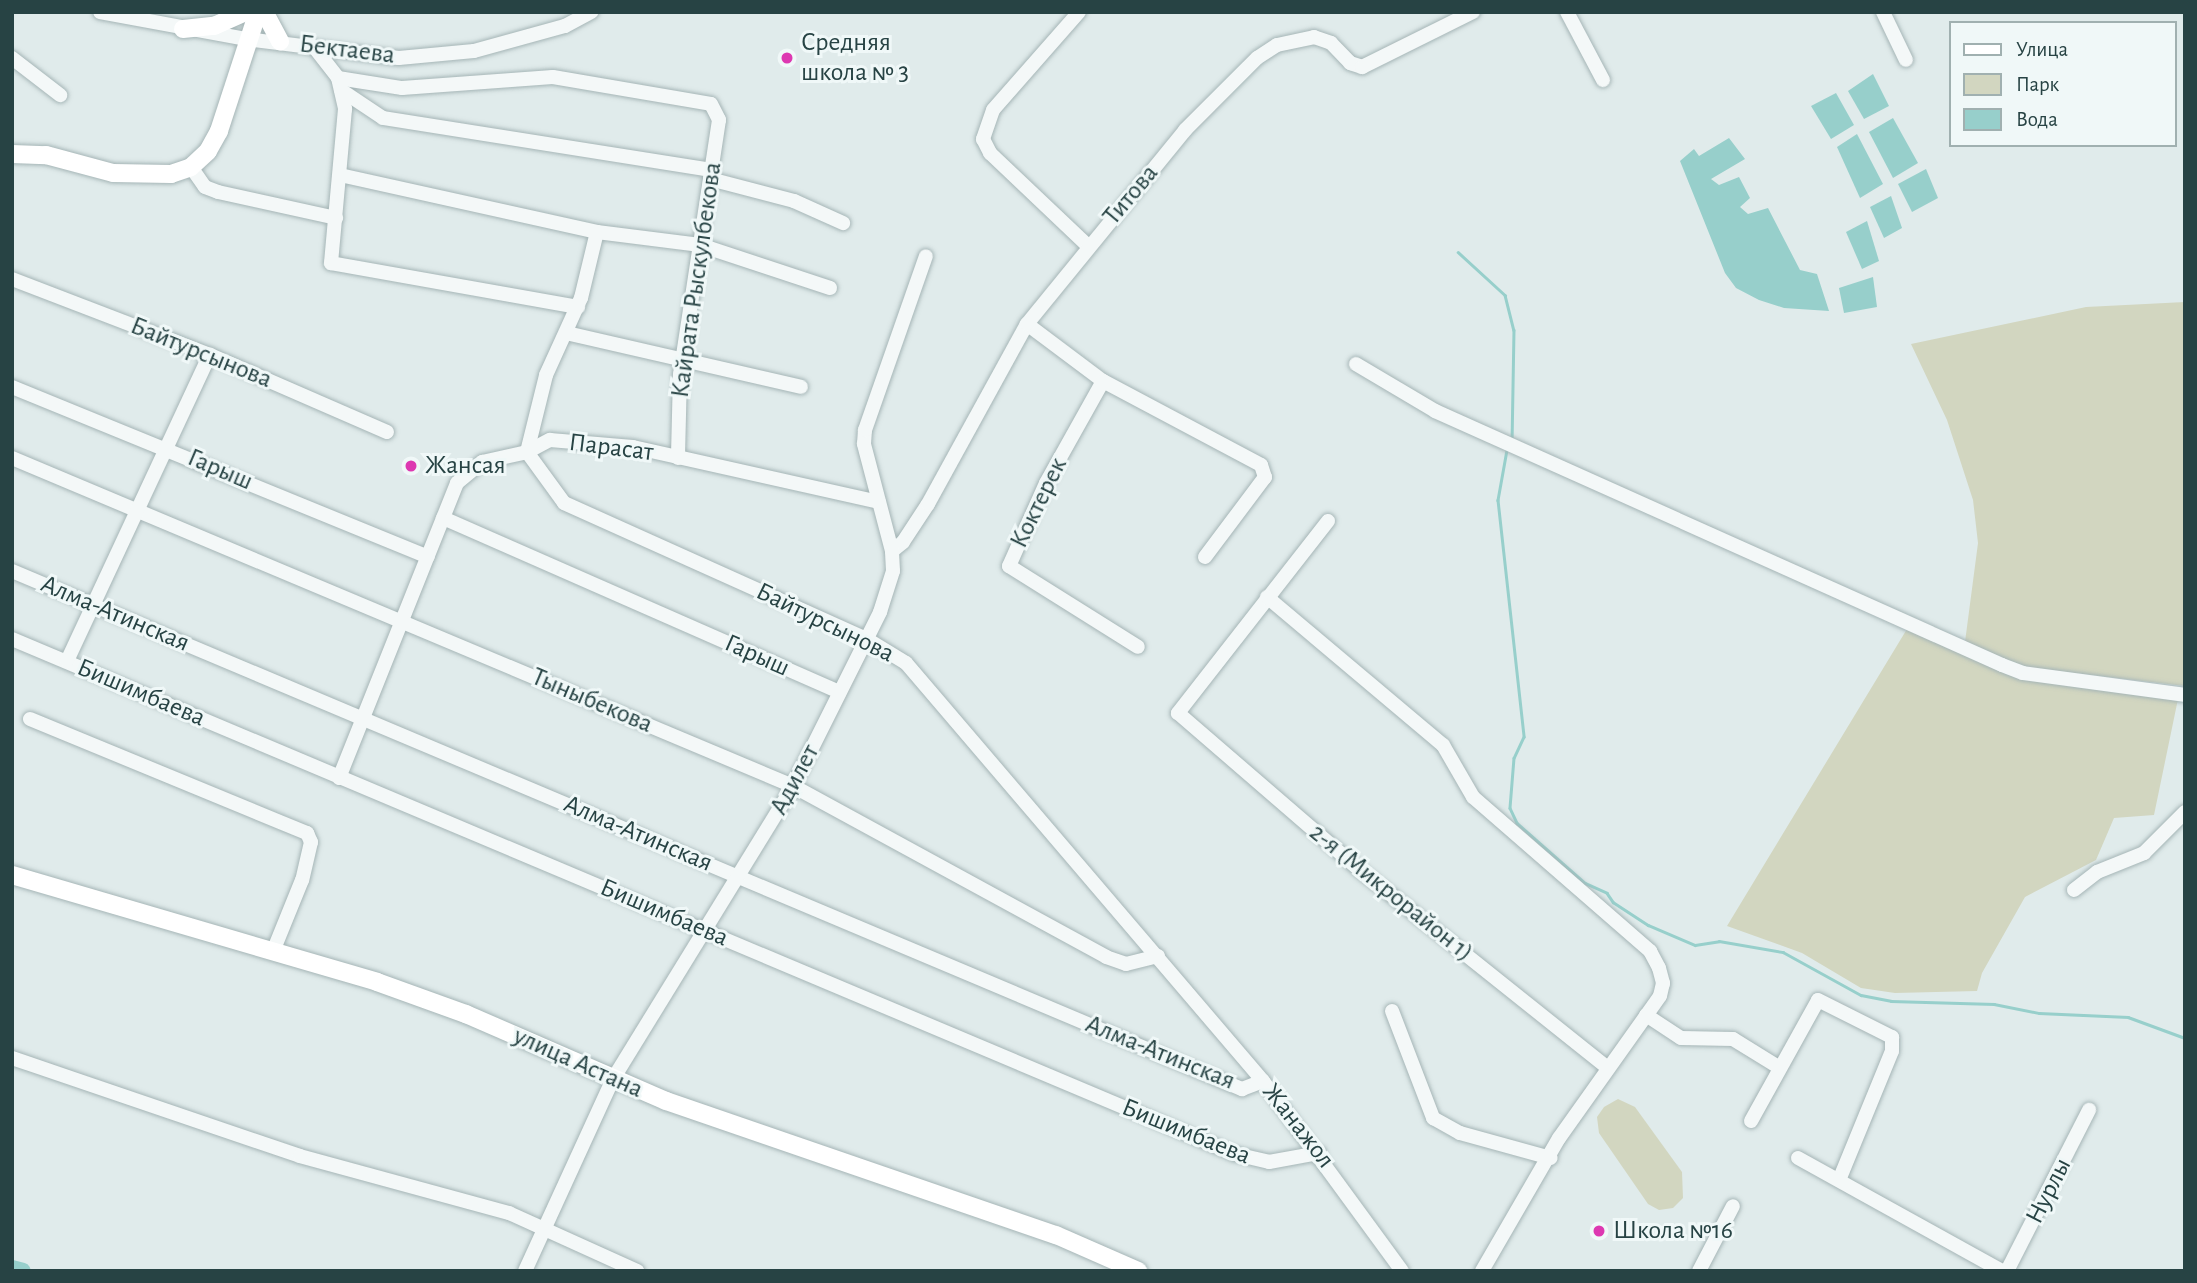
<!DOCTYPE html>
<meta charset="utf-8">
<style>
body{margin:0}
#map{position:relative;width:2197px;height:1283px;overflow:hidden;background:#e0ebeb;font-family:"Alegreya Sans",sans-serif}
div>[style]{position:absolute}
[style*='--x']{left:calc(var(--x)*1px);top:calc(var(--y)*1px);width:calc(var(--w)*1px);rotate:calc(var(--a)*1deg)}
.green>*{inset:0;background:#d2d6c0}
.water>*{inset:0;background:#97cfcb}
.stream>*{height:2.5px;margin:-1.25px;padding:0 1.25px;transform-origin:1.25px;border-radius:1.25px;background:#97cfcb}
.river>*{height:16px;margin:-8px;padding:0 8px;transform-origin:8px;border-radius:8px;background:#97cfcb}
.roads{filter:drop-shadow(0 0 2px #a5b5b6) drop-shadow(0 0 2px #a5b5b6)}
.minor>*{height:14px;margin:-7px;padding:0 7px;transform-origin:7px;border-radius:7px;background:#f4f8f8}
.major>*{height:18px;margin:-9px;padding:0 9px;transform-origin:9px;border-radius:9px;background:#fff}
.dots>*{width:19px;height:19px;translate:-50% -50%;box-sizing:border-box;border:4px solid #f0f8f8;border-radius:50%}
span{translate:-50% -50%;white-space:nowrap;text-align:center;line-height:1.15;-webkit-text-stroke:6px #f0f8f8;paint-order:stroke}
.poi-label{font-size:26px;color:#274344}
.left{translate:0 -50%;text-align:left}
.street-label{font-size:26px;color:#274344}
.frame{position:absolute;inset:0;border:14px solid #274344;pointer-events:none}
.legend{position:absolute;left:1949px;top:21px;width:228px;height:126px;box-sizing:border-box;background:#f0f8f8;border:2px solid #a0b0b0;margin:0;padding:9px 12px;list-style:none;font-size:21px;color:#274344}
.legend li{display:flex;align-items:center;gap:14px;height:35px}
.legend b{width:35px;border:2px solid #a0b0b0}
</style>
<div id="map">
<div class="green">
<div style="clip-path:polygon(2185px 302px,2185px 686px,2024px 667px,1965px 642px,1978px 543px,1973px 500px,1947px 420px,1911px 344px,2086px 307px)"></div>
<div style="clip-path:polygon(1907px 629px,2008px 675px,2178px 699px,2154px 815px,2114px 818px,2096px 860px,2025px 897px,1982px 973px,1977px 991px,1895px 993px,1861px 988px,1802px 953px,1727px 926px)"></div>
<div style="clip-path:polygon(1618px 1099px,1635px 1107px,1682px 1172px,1683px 1198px,1673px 1208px,1659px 1210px,1648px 1204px,1599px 1133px,1597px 1117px,1604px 1107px)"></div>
</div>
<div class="water">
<div style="clip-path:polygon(1873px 74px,1889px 106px,1864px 119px,1848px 91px)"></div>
<div style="clip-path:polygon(1836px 93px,1854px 125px,1831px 139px,1811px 106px)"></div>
<div style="clip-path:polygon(1893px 118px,1918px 163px,1893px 178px,1869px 132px)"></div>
<div style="clip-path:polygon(1857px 134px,1883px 184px,1860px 198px,1837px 147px)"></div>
<div style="clip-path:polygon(1729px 138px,1745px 159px,1711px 179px,1719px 185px,1739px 177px,1750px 198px,1740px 207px,1748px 214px,1768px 208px,1800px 270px,1817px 274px,1829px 311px,1784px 308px,1759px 300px,1736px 288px,1725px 273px,1680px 161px,1694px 149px,1699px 156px)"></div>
<div style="clip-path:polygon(1926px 169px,1938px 198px,1912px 212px,1898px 184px)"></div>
<div style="clip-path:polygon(1891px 196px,1902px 228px,1884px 238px,1870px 207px)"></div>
<div style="clip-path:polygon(1867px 221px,1879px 261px,1862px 269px,1846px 232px)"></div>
<div style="clip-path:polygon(1873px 277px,1877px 307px,1844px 313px,1839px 288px)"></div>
</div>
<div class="stream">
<div style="--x:1458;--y:252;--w:64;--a:42.5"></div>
<div style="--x:1505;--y:295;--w:36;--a:76"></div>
<div style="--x:1514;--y:330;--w:111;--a:91"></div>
<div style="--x:1507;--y:450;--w:51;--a:100.2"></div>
<div style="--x:1498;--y:500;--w:238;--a:83.7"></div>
<div style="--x:1524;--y:737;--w:23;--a:115"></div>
<div style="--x:1514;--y:758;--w:50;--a:94.6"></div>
<div style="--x:1510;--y:808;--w:17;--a:65"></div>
<div style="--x:1517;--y:823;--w:91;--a:41.4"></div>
<div style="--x:1585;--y:883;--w:24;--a:24"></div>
<div style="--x:1607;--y:893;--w:11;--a:56"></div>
<div style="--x:1613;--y:902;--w:42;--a:33.3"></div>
<div style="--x:1648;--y:925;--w:51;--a:23.1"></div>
<div style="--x:1695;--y:945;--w:24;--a:-9"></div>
<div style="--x:1719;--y:941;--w:65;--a:9.8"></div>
<div style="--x:1783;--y:952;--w:89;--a:28.9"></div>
<div style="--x:1861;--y:995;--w:31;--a:11"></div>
<div style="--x:1891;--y:1001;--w:103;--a:1.7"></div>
<div style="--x:1994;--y:1004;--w:46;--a:11.3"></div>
<div style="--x:2039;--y:1013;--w:89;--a:2.6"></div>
<div style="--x:2128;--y:1017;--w:61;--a:20.2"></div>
</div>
<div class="river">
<div style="--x:12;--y:1268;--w:11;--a:15"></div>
</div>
<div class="roads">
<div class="minor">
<div style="--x:100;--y:12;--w:148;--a:10.5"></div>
<div style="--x:246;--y:39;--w:154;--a:7.1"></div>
<div style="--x:399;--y:58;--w:75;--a:-5.3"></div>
<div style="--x:474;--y:51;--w:94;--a:-15.4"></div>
<div style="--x:565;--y:26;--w:30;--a:-28"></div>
<div style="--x:1079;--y:12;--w:130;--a:131.3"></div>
<div style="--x:993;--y:110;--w:31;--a:109"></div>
<div style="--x:983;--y:139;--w:16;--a:63"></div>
<div style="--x:990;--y:153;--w:135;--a:43.5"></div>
<div style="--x:1567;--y:12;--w:77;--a:62.1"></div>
<div style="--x:1883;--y:12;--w:53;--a:64.4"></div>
<div style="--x:314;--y:47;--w:39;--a:52"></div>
<div style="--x:338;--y:78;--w:32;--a:77"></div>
<div style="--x:345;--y:109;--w:155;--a:95.2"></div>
<div style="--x:331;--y:263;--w:251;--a:10.1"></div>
<div style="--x:12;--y:58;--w:61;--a:37.6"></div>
<div style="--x:338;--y:78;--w:65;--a:8.9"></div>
<div style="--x:402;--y:88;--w:151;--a:-4.2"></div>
<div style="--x:553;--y:77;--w:160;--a:9.7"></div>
<div style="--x:711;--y:104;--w:18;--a:63"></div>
<div style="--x:719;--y:120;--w:257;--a:98.7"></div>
<div style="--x:680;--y:374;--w:84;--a:91.4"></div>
<div style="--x:341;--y:90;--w:50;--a:33.7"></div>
<div style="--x:383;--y:118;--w:332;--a:9"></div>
<div style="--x:191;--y:167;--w:24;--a:55"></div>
<div style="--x:205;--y:187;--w:14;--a:21"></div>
<div style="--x:218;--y:192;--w:121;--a:12.4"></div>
<div style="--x:340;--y:175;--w:263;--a:12.5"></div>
<div style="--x:597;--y:232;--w:104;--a:7.2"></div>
<div style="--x:700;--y:245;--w:137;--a:18.3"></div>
<div style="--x:710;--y:179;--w:87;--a:14.7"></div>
<div style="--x:794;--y:201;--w:54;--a:24.2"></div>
<div style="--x:12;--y:279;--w:212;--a:21"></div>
<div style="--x:210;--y:355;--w:193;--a:23.5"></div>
<div style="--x:1027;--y:324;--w:95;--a:36.9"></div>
<div style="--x:1103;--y:381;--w:179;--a:28"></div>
<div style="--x:1261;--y:465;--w:13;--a:72"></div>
<div style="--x:1265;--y:477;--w:100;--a:126.9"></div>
<div style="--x:566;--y:333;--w:241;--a:12.9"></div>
<div style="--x:1356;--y:364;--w:92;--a:30.7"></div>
<div style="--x:1435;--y:411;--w:621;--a:24.13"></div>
<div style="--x:2002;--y:665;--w:22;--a:21"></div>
<div style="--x:2023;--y:673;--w:163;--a:7.7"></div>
<div style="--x:1103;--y:381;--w:117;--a:119.2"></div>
<div style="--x:1046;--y:483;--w:91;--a:114"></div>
<div style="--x:1009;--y:566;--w:152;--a:32.1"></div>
<div style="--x:12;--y:387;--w:449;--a:22.2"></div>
<div style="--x:527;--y:452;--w:63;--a:54"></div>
<div style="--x:564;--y:503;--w:330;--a:24.2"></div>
<div style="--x:865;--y:638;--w:48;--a:31.4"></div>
<div style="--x:906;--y:663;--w:550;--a:49.5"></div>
<div style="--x:1263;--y:1081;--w:235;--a:53.8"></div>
<div style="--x:527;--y:452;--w:79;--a:-76.1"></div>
<div style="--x:546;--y:375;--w:85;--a:-65.6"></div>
<div style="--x:581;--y:298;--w:68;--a:-76.4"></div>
<div style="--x:12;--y:458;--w:847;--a:22.78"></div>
<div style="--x:793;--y:786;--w:357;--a:28.6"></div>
<div style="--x:1106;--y:957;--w:21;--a:19"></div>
<div style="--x:1126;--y:964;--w:33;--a:-14"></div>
<div style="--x:443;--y:518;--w:433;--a:23.7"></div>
<div style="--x:1328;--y:521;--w:244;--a:128"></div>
<div style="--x:1178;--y:713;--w:242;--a:40.8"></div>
<div style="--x:1361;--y:871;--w:316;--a:38.6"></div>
<div style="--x:892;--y:551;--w:14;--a:-39"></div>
<div style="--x:903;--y:542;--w:45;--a:-56.7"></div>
<div style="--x:928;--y:504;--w:205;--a:-61.2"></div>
<div style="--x:1027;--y:324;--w:250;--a:-50.8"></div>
<div style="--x:1185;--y:130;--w:102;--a:-45"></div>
<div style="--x:1257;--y:58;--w:24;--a:-33"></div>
<div style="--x:1277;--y:45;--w:38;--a:-12"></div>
<div style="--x:1314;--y:37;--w:18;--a:19"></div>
<div style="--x:1331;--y:43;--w:28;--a:46"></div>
<div style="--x:1350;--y:63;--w:13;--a:18"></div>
<div style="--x:1362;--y:67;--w:124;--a:-26.4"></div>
<div style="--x:12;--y:571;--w:1335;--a:22.84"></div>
<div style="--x:1242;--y:1089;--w:22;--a:-21"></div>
<div style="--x:1267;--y:597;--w:230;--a:40.1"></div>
<div style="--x:1443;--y:745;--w:60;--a:60"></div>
<div style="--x:1473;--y:797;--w:235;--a:41"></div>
<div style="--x:1650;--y:951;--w:19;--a:62"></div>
<div style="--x:1659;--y:968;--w:16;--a:75"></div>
<div style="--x:1663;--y:983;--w:13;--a:103"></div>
<div style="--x:1660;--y:996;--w:174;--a:125.4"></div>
<div style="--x:1559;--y:1138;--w:154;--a:120.1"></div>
<div style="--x:12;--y:639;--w:1327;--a:22.84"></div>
<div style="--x:1235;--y:1154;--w:35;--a:13"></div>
<div style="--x:1269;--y:1162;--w:51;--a:-10.2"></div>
<div style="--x:67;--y:661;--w:338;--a:-65"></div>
<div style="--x:30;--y:719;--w:300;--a:22.4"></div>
<div style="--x:307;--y:833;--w:10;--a:66"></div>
<div style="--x:311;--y:842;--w:39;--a:103"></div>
<div style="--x:302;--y:880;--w:74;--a:112.1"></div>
<div style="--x:339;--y:778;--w:318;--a:-68.2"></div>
<div style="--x:457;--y:483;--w:33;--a:-40"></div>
<div style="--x:482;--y:462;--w:46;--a:-12.5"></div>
<div style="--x:527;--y:452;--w:26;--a:-28"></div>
<div style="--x:550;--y:440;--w:83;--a:4.8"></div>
<div style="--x:633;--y:447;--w:252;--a:12.6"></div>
<div style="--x:2074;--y:890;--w:29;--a:-38"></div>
<div style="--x:2097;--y:872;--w:51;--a:-22"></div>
<div style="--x:2144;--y:853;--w:58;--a:-45"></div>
<div style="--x:1392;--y:1011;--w:115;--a:69"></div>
<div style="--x:1433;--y:1118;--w:31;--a:29"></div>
<div style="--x:1460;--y:1133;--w:94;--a:15.4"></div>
<div style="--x:1646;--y:1015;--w:42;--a:33.3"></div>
<div style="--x:1681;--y:1038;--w:52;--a:1.1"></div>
<div style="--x:1733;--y:1039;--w:55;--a:31.7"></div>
<div style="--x:12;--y:1058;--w:304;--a:18.8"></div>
<div style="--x:300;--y:1156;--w:217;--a:15.3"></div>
<div style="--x:509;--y:1213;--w:141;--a:24.4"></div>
<div style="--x:1751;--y:1121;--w:138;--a:-61"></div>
<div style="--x:1818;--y:1000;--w:83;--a:26.6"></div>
<div style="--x:1892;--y:1037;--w:14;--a:90"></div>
<div style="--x:1892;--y:1051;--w:139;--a:112.3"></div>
<div style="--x:1798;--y:1158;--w:233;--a:29"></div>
<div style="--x:525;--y:1271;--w:211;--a:-65.4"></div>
<div style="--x:613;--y:1079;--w:344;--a:-58.4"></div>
<div style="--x:793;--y:786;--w:195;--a:-63.4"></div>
<div style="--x:880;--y:612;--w:43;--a:-72.4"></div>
<div style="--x:893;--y:571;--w:20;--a:-93"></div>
<div style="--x:892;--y:551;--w:111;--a:-104.7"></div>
<div style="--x:864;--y:444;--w:14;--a:-86"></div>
<div style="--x:865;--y:430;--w:184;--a:-70.7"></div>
<div style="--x:1699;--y:1271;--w:73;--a:-62.4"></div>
<div style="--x:2007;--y:1271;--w:181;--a:-63"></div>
</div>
<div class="major">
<div style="--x:266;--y:15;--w:30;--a:62"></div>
<div style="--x:183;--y:29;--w:31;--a:-6"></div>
<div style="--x:214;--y:26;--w:35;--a:-24"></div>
<div style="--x:12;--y:154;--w:34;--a:2"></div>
<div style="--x:46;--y:155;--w:69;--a:15"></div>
<div style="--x:113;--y:173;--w:58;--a:1"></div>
<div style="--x:171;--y:174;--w:21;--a:-19"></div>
<div style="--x:191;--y:167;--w:23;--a:-43"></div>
<div style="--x:208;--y:151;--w:23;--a:-61"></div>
<div style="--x:219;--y:131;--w:125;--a:-71.9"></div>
<div style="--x:12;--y:875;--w:380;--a:16.3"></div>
<div style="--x:377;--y:982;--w:95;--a:19.8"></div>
<div style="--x:466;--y:1014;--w:218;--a:23.5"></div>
<div style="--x:666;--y:1101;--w:412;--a:19"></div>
<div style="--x:1056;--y:1235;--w:90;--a:23.7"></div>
</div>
</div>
<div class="dots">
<div style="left:787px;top:58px;background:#dd38b1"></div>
<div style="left:411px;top:466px;background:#dd38b1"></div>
<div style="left:1599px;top:1231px;background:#dd38b1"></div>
</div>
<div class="poi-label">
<span class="left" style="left:801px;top:58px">Средняя<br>школа № 3</span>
<span class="left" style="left:425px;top:466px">Жансая</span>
<span class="left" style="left:1613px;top:1231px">Школа №16</span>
</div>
<div class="street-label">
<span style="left:347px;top:50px;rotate:7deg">Бектаева</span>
<span style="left:1131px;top:195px;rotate:-50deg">Титова</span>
<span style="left:697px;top:280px;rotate:-82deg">Кайрата Рыскулбекова</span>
<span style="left:201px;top:353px;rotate:22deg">Байтурсынова</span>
<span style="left:611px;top:448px;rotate:7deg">Парасат</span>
<span style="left:220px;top:470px;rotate:23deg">Гарыш</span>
<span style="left:1039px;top:503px;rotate:-64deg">Коктерек</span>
<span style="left:115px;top:614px;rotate:23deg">Алма-Атинская</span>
<span style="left:825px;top:623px;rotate:26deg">Байтурсынова</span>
<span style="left:757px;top:656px;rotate:24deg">Гарыш</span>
<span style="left:141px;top:693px;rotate:23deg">Бишимбаева</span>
<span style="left:592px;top:701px;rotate:23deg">Тыныбекова</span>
<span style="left:795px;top:780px;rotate:-62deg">Адилет</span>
<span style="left:638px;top:834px;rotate:23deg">Алма-Атинская</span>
<span style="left:1391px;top:893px;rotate:39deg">2-я (Микрорайон 1)</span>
<span style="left:664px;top:913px;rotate:23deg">Бишимбаева</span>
<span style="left:1160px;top:1053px;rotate:22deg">Алма-Атинская</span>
<span style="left:578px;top:1063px;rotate:24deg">улица Астана</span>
<span style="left:1298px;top:1126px;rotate:52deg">Жанажол</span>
<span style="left:1186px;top:1132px;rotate:22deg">Бишимбаева</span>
<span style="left:2049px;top:1191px;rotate:-63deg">Нурлы</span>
</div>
<div class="frame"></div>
<ul class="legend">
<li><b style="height:9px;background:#fff"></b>Улица</li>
<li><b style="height:19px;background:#d2d6c0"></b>Парк</li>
<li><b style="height:19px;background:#97cfcb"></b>Вода</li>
</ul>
</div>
